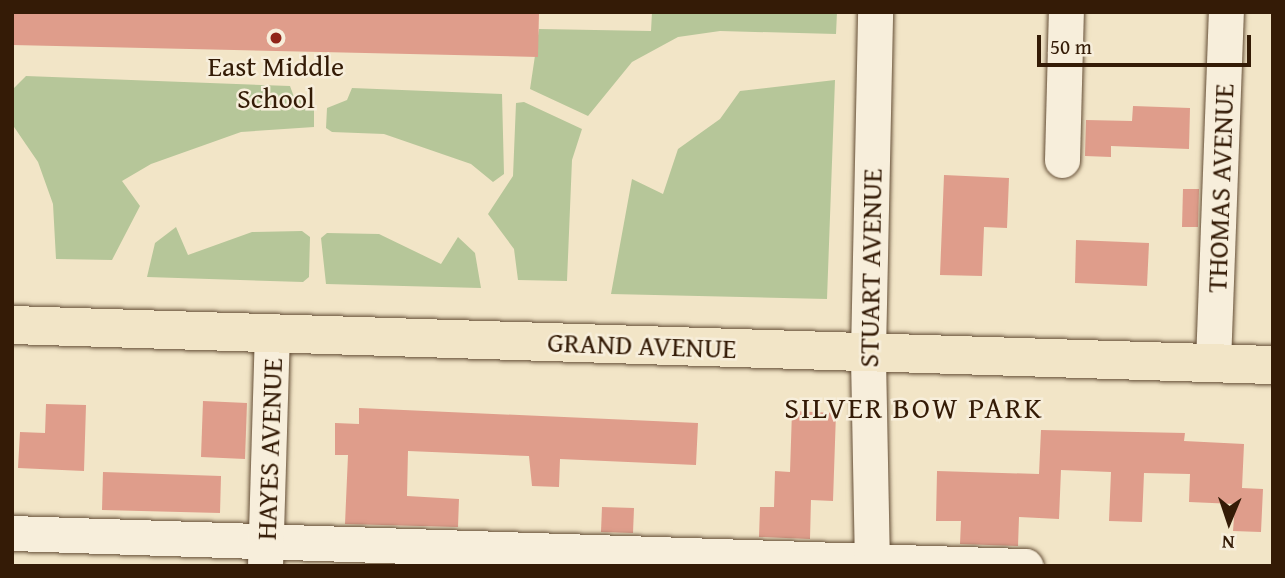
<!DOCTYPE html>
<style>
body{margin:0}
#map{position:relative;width:1285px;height:578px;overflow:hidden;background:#f2e5c7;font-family:"Gentium Book Plus",serif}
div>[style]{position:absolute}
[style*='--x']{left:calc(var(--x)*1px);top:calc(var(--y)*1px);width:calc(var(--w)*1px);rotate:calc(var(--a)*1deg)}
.green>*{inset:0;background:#b6c699}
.building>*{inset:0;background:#df9d8b}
.roads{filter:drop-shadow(0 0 2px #644e36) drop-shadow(0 0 2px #644e36)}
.minor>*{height:35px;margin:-17.5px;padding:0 17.5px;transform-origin:17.5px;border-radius:17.5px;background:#f7eedb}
.major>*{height:38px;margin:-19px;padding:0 19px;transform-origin:19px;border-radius:19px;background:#f2e5c7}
.dots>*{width:19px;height:19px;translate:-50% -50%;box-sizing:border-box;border:4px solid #f7eedb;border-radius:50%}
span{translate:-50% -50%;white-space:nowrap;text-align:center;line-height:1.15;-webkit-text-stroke:5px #f7eedb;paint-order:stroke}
.poi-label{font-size:28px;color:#341b06}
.street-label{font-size:28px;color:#341b06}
.neighbourhood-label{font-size:30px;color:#341b06;letter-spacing:2px}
.frame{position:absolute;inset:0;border:14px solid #341b06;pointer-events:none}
.north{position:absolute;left:1194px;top:487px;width:70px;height:70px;-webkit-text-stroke:5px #f7eedb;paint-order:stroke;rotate:182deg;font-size:19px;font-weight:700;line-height:28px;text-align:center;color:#341b06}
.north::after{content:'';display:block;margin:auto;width:24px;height:32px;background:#341b06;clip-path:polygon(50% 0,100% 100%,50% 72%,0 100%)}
.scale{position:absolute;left:1037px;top:35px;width:214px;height:32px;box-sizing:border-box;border:4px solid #341b06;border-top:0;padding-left:9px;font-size:21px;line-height:24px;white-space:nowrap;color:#341b06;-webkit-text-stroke:5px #f7eedb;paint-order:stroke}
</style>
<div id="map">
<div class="green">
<div style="clip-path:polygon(652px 12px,837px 12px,836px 34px,720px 31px,678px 37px,632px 62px,588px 116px,530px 89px,539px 29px,651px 31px)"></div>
<div style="clip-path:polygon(26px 76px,290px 86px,294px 97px,314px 107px,314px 127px,241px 132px,151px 164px,122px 181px,140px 206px,112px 260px,56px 259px,53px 204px,38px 162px,12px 124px,12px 90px)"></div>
<div style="clip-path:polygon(835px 80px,827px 299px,611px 294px,632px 179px,663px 194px,678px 149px,720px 119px,740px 91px)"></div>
<div style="clip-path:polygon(352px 88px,502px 94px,504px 174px,493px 182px,471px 164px,384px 134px,332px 132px,326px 128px,327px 108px,347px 100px)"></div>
<div style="clip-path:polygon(524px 102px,582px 129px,572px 160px,567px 281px,518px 280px,514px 249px,488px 214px,513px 176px,516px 103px)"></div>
<div style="clip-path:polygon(176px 227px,188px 255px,252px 232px,302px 231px,310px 237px,309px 277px,303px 282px,147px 277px,155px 243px)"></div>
<div style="clip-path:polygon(327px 233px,379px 234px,441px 264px,458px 237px,475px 253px,481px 288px,326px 284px,321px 238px)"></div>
</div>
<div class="building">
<div style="clip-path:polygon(12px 12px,539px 12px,538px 57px,12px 45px)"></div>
<div style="clip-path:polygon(1133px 106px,1190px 108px,1189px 149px,1111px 146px,1111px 157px,1085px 156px,1086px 120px,1132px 121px)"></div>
<div style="clip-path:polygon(944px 175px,1009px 178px,1007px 228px,984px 227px,982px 276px,940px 275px)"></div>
<div style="clip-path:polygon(1183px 189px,1199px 189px,1198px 227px,1182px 227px)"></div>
<div style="clip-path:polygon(1076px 240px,1149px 243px,1147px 286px,1075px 283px)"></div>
<div style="clip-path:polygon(203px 401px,247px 403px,245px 459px,201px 457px)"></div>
<div style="clip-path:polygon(46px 404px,86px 405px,84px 471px,18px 468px,20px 432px,45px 433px)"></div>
<div style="clip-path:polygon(359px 408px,698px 423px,696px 465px,560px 459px,559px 487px,532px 486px,529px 456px,408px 451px,407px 496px,459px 499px,458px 527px,345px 524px,348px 455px,335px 455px,335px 423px,359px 424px)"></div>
<div style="clip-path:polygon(792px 411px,836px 413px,833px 501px,811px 500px,810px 539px,759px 537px,760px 507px,774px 507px,775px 471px,790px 472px)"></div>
<div style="clip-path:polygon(1041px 430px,1185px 433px,1184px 441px,1244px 444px,1242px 488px,1263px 489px,1261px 532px,1233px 531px,1235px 504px,1189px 502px,1190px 474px,1144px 473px,1142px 522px,1109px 521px,1111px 472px,1061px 470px,1059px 519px,1019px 517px,1018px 546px,960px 544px,961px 521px,936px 521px,937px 471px,1039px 474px)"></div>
<div style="clip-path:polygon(103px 472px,221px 476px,220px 513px,102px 510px)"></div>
<div style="clip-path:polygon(602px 507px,634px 508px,633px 533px,601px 532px)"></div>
</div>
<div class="roads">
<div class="minor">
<div style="--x:1062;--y:160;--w:148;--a:-88.5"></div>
<div style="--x:1213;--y:363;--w:351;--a:-87.9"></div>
<div style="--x:12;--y:533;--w:1014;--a:1.87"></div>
<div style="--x:265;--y:566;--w:233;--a:-88.3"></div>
<div style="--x:872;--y:566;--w:214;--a:-91.1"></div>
<div style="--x:868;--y:352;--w:340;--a:-88.8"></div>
</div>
<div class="major">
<div style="--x:12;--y:325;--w:1262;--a:1.82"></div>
</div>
</div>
<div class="dots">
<div style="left:276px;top:38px;background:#8f2418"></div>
</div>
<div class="poi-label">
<span style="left:276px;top:82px">East Middle<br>School</span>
</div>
<div class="street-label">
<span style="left:1220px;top:188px;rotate:-88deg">THOMAS AVENUE</span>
<span style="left:870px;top:268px;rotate:-89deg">STUART AVENUE</span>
<span style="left:642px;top:345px;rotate:2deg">GRAND AVENUE</span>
<span style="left:269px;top:449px;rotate:-88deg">HAYES AVENUE</span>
</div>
<div class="neighbourhood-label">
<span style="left:914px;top:407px">SILVER BOW PARK</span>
</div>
<div class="frame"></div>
<div class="north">N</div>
<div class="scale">50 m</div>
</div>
